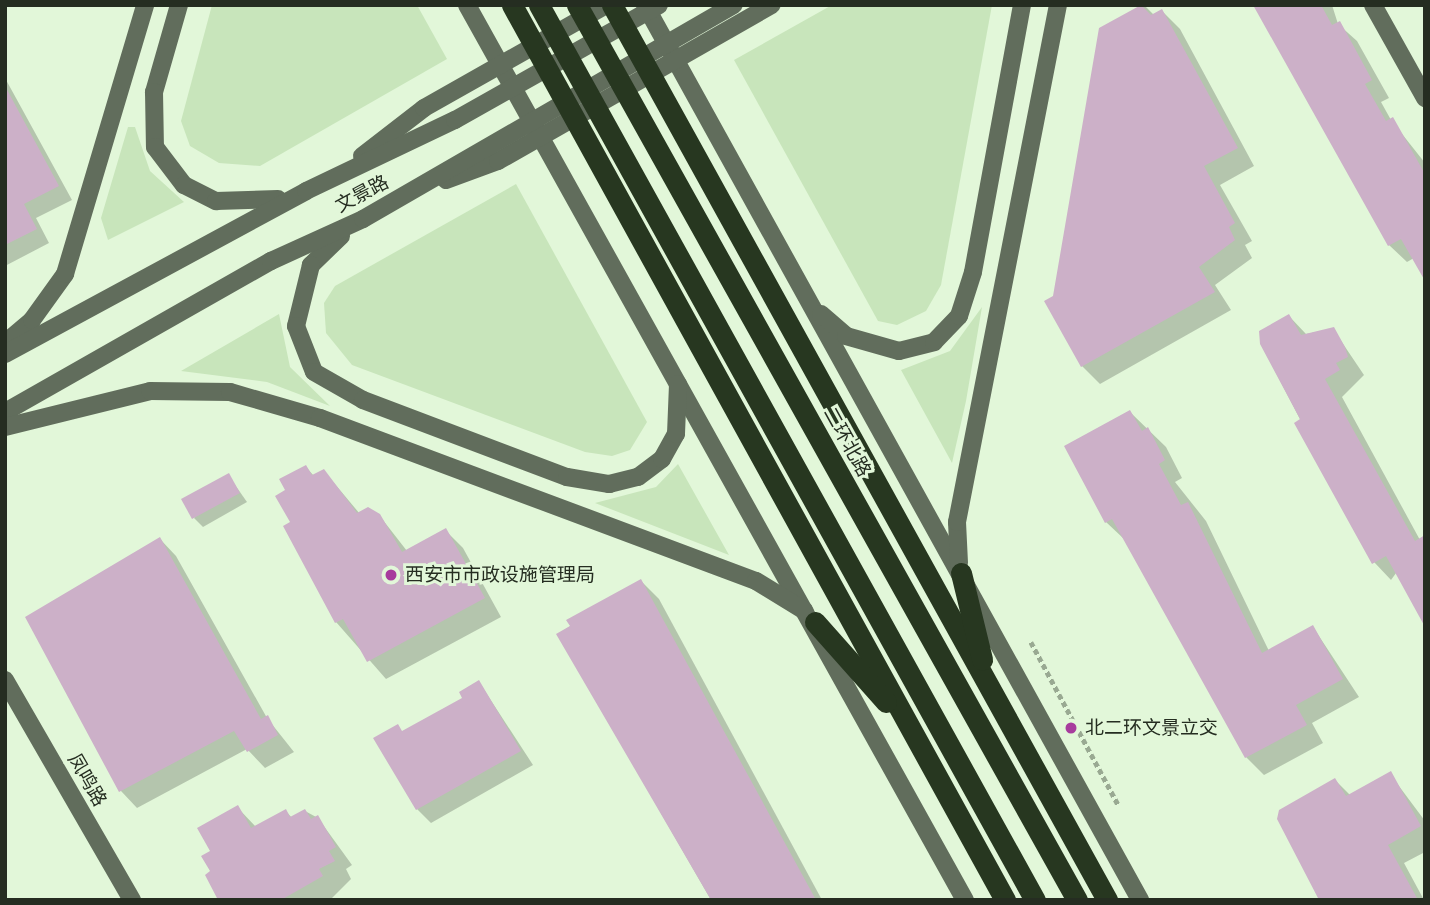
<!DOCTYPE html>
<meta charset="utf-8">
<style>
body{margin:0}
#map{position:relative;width:1430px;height:905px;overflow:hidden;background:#e2f7d9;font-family:Poppins,"Noto Sans SC",sans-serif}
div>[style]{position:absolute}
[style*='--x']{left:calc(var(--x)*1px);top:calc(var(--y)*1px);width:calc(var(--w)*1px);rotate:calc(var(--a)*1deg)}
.green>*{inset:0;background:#c8e5bb}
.shadow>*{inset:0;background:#0003}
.building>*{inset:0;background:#ccb0c8}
.path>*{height:4.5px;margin-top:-2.25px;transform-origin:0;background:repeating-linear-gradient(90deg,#99a992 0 5px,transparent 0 8.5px)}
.secondary>*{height:18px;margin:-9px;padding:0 9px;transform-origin:9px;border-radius:9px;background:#616d5c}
.highway>*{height:21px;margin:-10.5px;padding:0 10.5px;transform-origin:10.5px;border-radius:10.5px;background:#273720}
.dots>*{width:19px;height:19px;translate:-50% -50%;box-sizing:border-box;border:4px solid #e2f7d9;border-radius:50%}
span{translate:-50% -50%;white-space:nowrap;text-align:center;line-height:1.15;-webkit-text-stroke:6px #e2f7d9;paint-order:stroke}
.street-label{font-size:19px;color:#252d21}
.poi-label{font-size:19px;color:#252d21}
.left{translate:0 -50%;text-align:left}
.frame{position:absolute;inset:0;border:7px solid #252d21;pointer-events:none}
</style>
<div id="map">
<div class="green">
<div style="clip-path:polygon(212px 5px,417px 5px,447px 59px,260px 166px,219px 163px,190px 146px,181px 121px)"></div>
<div style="clip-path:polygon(832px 5px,992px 5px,941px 285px,926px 311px,897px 325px,878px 321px,734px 60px)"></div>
<div style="clip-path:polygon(128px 127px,135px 127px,150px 171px,184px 202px,108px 240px,101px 218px)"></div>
<div style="clip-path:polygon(516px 184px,647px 422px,630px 450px,612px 456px,585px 452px,352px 365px,326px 333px,324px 303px,335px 286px)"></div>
<div style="clip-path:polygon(982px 307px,966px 401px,952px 463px,901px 370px,950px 351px)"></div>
<div style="clip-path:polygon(279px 314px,290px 367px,330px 406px,267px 382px,181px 371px)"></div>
<div style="clip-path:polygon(678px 464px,729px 555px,595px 503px,656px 487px)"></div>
</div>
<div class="shadow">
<div style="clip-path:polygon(1144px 5px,1154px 15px,1162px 11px,1180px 29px,1254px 166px,1220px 185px,1252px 241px,1245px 245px,1252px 258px,1215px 285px,1231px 310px,1100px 384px,1082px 366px,1055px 297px,1100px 29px)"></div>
<div style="clip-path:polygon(1255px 5px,1332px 5px,1338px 24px,1357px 41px,1389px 98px,1381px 102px,1391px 120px,1425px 163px,1425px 278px,1414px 258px,1407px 262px,1389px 245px)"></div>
<div style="clip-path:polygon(5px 78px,72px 200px,36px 218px,49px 243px,5px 266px)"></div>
<div style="clip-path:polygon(1289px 316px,1306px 334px,1333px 329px,1364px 375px,1342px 397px,1420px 540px,1391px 580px,1374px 562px,1261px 344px)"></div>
<div style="clip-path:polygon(1130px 412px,1166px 447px,1182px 478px,1175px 482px,1206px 521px,1269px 651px,1313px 627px,1359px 697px,1312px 723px,1323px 743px,1264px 775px,1246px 757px,1124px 539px,1106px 522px)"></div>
<div style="clip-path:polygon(306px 467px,314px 476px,324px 471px,360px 514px,379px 515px,407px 551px,445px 530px,463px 548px,501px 617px,386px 679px,336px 622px,292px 523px,287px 491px)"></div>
<div style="clip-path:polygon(228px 475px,247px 502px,203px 527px,194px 518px)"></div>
<div style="clip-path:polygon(160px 539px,176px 556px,267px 718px,294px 752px,265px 768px,247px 749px,137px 808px,121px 791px,28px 618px)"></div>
<div style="clip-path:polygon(641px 581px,659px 599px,822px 900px,711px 900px,558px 634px)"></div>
<div style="clip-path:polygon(479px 682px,533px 765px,431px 823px,417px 809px,403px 733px,465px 699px)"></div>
<div style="clip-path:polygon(1390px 774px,1425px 821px,1425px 852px,1404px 863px,1424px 900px,1322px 900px,1335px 780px,1351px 796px)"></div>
<div style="clip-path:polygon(237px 807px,256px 827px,286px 811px,292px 818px,305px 811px,318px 818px,352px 865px,346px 869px,351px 879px,330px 900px,220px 900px,212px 852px)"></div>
</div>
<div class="building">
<div style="clip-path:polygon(1141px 5px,1151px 15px,1162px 9px,1238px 148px,1204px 166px,1235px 223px,1229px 227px,1235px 240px,1199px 267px,1215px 292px,1081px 367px,1044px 301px,1053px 296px,1099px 28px)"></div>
<div style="clip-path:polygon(1253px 5px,1321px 5px,1332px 25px,1340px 21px,1372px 80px,1365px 84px,1386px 121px,1393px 117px,1425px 174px,1425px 281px,1401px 239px,1388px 246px)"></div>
<div style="clip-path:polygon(5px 86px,59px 186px,24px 204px,37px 229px,5px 245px)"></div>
<div style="clip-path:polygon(1289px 314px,1301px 335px,1334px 327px,1345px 347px,1348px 357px,1336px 363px,1340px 370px,1325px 379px,1415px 541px,1425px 535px,1425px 627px,1386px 556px,1372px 564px,1294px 423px,1300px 419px,1260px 344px,1259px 331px)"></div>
<div style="clip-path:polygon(1130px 410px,1142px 431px,1148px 427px,1165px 460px,1159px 464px,1181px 505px,1188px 502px,1262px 653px,1313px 625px,1343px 679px,1296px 705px,1307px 725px,1245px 758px,1112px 519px,1105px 523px,1064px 446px)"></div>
<div style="clip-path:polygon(306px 465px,312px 475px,324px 469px,357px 513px,368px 507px,380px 514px,402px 552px,446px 528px,485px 598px,367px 662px,343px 619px,335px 623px,283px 526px,290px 522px,275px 496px,285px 490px,279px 479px)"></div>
<div style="clip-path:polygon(229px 473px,240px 493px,192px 519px,181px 499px)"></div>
<div style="clip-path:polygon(160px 537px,261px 719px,268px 715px,278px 735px,247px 752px,234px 731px,119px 792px,25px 617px)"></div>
<div style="clip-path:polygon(641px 579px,816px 900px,711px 900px,556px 634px,570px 626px,566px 620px)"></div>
<div style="clip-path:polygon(479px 680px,521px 751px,416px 810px,373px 738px,398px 724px,402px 731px,462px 698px,459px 692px)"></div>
<div style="clip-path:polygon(1391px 771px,1421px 826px,1388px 845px,1418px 900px,1319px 900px,1277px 819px,1279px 810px,1335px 778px,1346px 796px)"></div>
<div style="clip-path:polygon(238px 805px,251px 828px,286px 809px,290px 817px,305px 809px,311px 819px,318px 815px,336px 847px,329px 851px,335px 861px,319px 869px,323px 876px,281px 900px,218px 900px,205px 875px,210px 871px,201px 856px,210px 851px,197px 828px)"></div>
</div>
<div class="path">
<div style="--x:1031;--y:642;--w:186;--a:61.8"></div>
</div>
<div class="secondary">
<div style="--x:179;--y:5;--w:91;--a:106"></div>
<div style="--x:154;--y:92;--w:55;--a:89"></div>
<div style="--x:155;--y:147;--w:48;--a:52.7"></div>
<div style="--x:184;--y:185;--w:36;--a:27"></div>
<div style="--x:216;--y:201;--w:62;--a:-1.8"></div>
<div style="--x:467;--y:5;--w:1024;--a:60.91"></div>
<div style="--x:645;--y:5;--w:1023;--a:61.05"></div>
<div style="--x:1373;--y:5;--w:107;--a:60.8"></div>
<div style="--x:362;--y:156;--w:78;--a:-37.7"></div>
<div style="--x:424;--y:108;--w:209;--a:-29.5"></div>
<div style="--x:446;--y:180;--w:55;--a:-20.1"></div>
<div style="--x:498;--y:161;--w:315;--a:-29.7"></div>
<div style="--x:341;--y:236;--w:42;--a:136"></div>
<div style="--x:311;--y:265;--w:63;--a:103.8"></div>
<div style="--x:296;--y:326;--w:49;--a:68.6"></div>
<div style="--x:314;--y:372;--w:56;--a:29.7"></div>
<div style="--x:363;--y:400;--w:218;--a:20.7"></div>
<div style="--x:567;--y:477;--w:43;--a:9.5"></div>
<div style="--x:609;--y:484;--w:30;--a:-14"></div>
<div style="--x:638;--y:477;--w:30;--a:-37"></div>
<div style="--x:662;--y:459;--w:29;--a:-61"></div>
<div style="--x:676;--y:434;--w:50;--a:-87.7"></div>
<div style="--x:821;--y:314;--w:33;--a:41"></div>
<div style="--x:846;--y:336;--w:55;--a:15.8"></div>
<div style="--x:899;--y:351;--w:36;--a:-14"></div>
<div style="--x:934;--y:342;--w:36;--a:-46"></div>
<div style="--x:959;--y:316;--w:46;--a:-72.3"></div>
<div style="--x:973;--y:272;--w:271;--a:-79.6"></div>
<div style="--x:5;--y:343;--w:35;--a:-40"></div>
<div style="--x:32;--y:320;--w:57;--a:-54.3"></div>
<div style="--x:65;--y:274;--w:281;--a:-73.4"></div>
<div style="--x:5;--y:354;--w:342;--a:-28.4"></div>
<div style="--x:306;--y:191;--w:165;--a:-25.5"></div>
<div style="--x:455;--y:120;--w:234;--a:-29.4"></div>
<div style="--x:5;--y:412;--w:306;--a:-29.6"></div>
<div style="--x:271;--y:261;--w:101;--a:-24.5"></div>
<div style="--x:363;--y:219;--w:428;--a:-30"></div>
<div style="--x:5;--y:427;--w:149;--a:-13.9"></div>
<div style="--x:150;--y:391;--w:80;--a:0.7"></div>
<div style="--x:230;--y:392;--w:94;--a:16.1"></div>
<div style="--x:320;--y:418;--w:465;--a:20.5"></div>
<div style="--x:756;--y:581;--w:57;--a:31.5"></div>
<div style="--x:959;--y:563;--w:41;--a:-92.8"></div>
<div style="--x:957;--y:522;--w:527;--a:-78.95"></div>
<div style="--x:5;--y:680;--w:254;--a:60"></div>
</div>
<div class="highway">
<div style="--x:512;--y:5;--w:1022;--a:61.15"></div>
<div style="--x:539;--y:5;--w:1023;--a:61.01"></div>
<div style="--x:577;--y:5;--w:1025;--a:60.81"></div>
<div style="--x:612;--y:5;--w:1023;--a:61.05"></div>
<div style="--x:961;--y:573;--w:89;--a:76.3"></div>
<div style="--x:815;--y:622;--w:107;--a:48.4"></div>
</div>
<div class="dots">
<div style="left:391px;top:575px;background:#a73c9d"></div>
<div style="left:1071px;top:728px;background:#a73c9d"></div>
</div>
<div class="street-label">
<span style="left:362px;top:194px;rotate:-28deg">文景路</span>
<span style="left:847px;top:442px;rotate:61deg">二环北路</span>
<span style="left:87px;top:780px;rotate:60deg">凤鸣路</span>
</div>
<div class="poi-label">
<span class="left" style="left:405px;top:575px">西安市市政设施管理局</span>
<span class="left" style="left:1085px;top:728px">北二环文景立交</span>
</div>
<div class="frame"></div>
</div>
